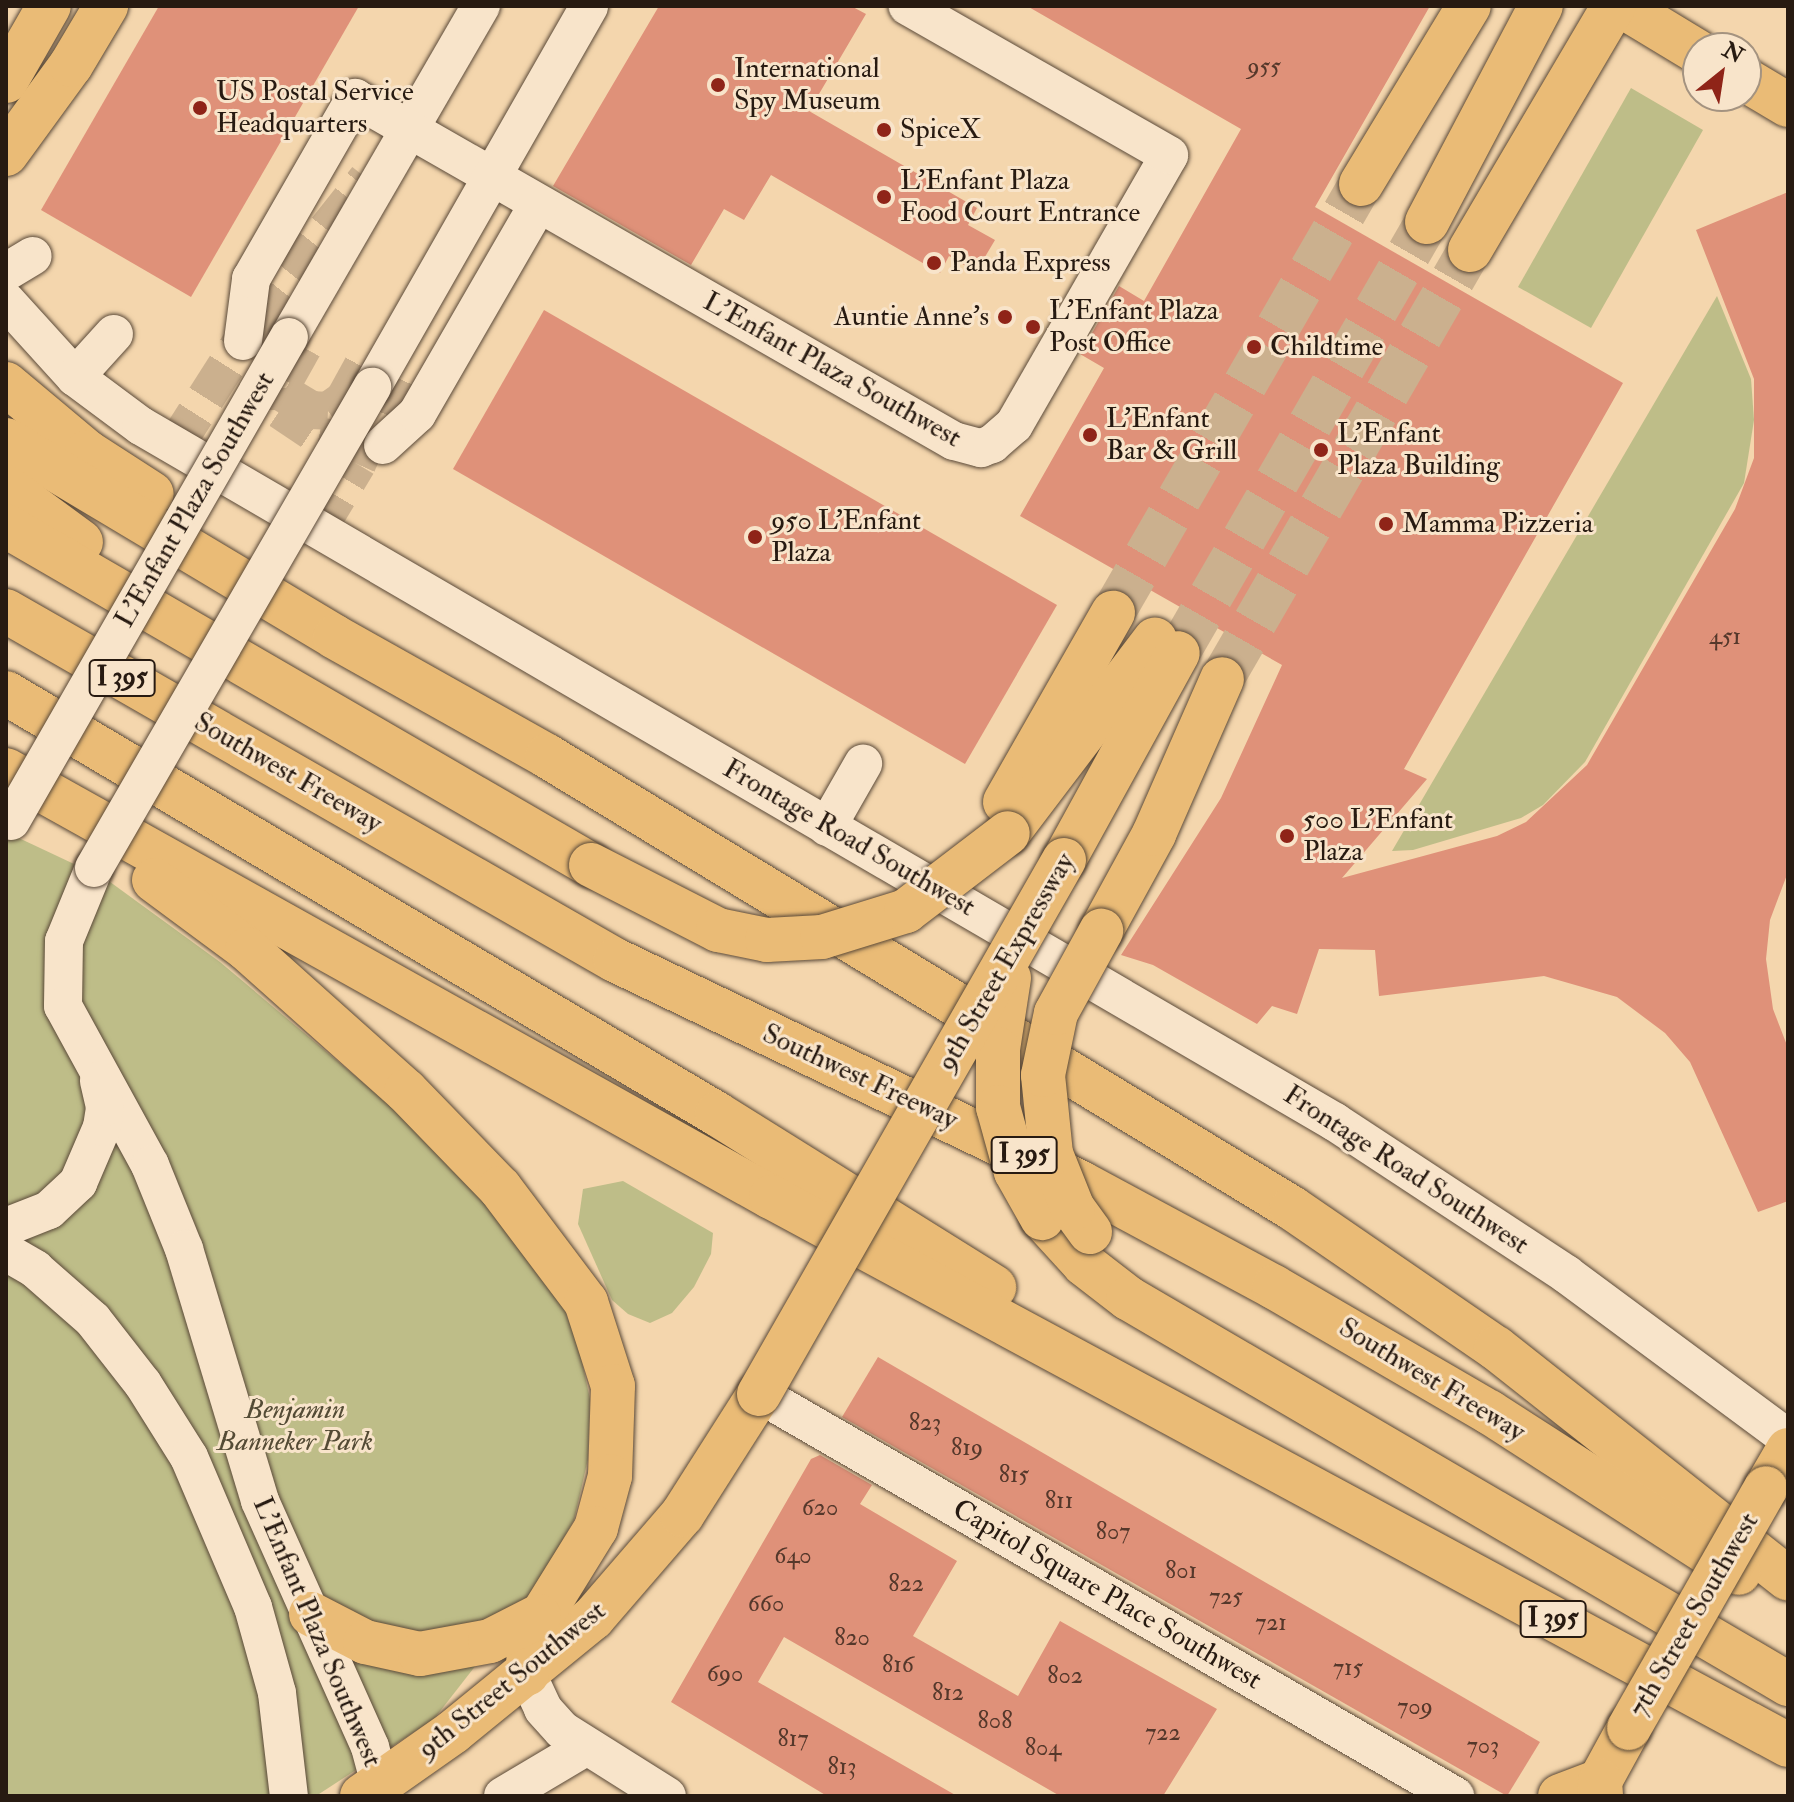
<!DOCTYPE html>
<meta charset="utf-8">
<style>
body{margin:0}
#map{position:relative;width:1794px;height:1802px;overflow:hidden;background:#f4d6ad;font-family:"IM FELL Double Pica",serif}
div>[style]{position:absolute}
[style*='--x']{left:calc(var(--x)*1px);top:calc(var(--y)*1px);width:calc(var(--w)*1px);rotate:calc(var(--a)*1deg)}
.green>*{inset:0;background:#bebd88}
.building>*{inset:0;background:#df9179}
.minor-tunnel>*{height:38px;margin-top:-19px;transform-origin:0;background:repeating-linear-gradient(90deg,#cbb08e 0 38px,transparent 0 57px)}
.highway-tunnel>*{height:44px;margin-top:-22px;transform-origin:0;background:repeating-linear-gradient(90deg,#cbb08e 0 44px,transparent 0 66px)}
.roads{filter:drop-shadow(0 0 2px #5a4938) drop-shadow(0 0 2px #5a4938)}
.minor>*{height:38px;margin:-19px;padding:0 19px;transform-origin:19px;border-radius:19px;background:#f8e4ca}
.major>*{height:44px;margin:-22px;padding:0 22px;transform-origin:22px;border-radius:22px;background:#eabb76}
.highway>*{height:44px;margin:-22px;padding:0 22px;transform-origin:22px;border-radius:22px;background:#eabb76}
.bridges{filter:drop-shadow(0 0 2px #5a4938) drop-shadow(0 0 2px #5a4938)}
.minor-bridge>*{height:38px;margin:-19px;padding:0 19px;transform-origin:19px;border-radius:19px;background:#f8e4ca}
.major-bridge>*{height:44px;margin:-22px;padding:0 22px;transform-origin:22px;border-radius:22px;background:#eabb76}
.highway-bridge>*{height:44px;margin:-22px;padding:0 22px;transform-origin:22px;border-radius:22px;background:#eabb76}
.dots>*{width:22px;height:22px;translate:-50% -50%;box-sizing:border-box;border:4px solid #f8e4ca;border-radius:50%}
span{translate:-50% -50%;white-space:nowrap;text-align:center;line-height:1.15;-webkit-text-stroke:6px #f8e4ca;paint-order:stroke}
.number-label{font-size:24px;color:#55382b}
.number-label span{-webkit-text-stroke-width:0}
.shield-label span{padding:2px 6px;background:#f8e4ca;border:2px solid;border-radius:6px;-webkit-text-stroke-width:0}
.shield-label{font-size:26px;color:#271a11;font-weight:700}
.poi-label{font-size:28px;color:#271a11}
.left{translate:0 -50%;text-align:left}
.right{translate:-100% -50%;text-align:right}
.street-label{font-size:28px;color:#271a11}
.park-label{font-size:28px;color:#544b35;font-style:italic}
.frame{position:absolute;inset:0;border:8px solid #271a11;pointer-events:none}
.north{position:absolute;left:1682px;top:32px;width:80px;height:80px;box-sizing:border-box;background:#f8e4ca;border:2px solid #a49380;border-radius:50%;rotate:30deg;font-size:22px;font-weight:700;line-height:32px;text-align:center;color:#271a11}
.north::after{content:'';display:block;margin:auto;width:28px;height:36px;background:#8f2418;clip-path:polygon(50% 0,100% 100%,50% 72%,0 100%)}
</style>
<div id="map">
<div class="green">
<div style="clip-path:polygon(1631px 88px,1703px 130px,1591px 328px,1518px 287px)"></div>
<div style="clip-path:polygon(1717px 296px,1751px 379px,1754px 420px,1744px 483px,1585px 762px,1543px 805px,1521px 818px,1413px 850px,1392px 851px)"></div>
<div style="clip-path:polygon(6px 832px,106px 879px,220px 962px,386px 1102px,491px 1208px,560px 1297px,579px 1348px,590px 1399px,588px 1459px,574px 1520px,533px 1592px,434px 1719px,316px 1796px,6px 1796px)"></div>
<div style="clip-path:polygon(623px 1181px,713px 1233px,711px 1254px,694px 1287px,672px 1313px,650px 1323px,628px 1314px,612px 1300px,578px 1224px,583px 1189px)"></div>
</div>
<div class="building">
<div style="clip-path:polygon(159px 6px,359px 6px,191px 297px,41px 210px)"></div>
<div style="clip-path:polygon(659px 6px,851px 6px,866px 14px,809px 111px,977px 208px,968px 225px,995px 240px,976px 272px,949px 256px,940px 273px,771px 175px,744px 220px,724px 209px,691px 265px,553px 186px)"></div>
<div style="clip-path:polygon(1027px 6px,1430px 6px,1315px 207px,1623px 383px,1404px 769px,1427px 779px,1342px 878px,1497px 836px,1526px 822px,1587px 765px,1735px 509px,1754px 458px,1754px 379px,1696px 230px,1788px 192px,1788px 872px,1770px 920px,1766px 959px,1773px 1009px,1788px 1048px,1788px 1201px,1758px 1212px,1690px 1062px,1665px 1033px,1617px 997px,1544px 976px,1379px 996px,1375px 950px,1319px 949px,1297px 1014px,1272px 1006px,1257px 1024px,1153px 965px,1121px 955px,1221px 798px,1282px 665px,1020px 516px,1104px 368px,1080px 354px,1119px 286px,1144px 301px,1241px 129px)"></div>
<div style="clip-path:polygon(544px 310px,1057px 605px,965px 764px,453px 469px)"></div>
<div style="clip-path:polygon(878px 1357px,1540px 1742px,1507px 1796px,842px 1417px)"></div>
<div style="clip-path:polygon(820px 1455px,872px 1485px,860px 1504px,957px 1561px,913px 1636px,1018px 1696px,1060px 1621px,1217px 1709px,1163px 1796px,1060px 1796px,784px 1637px,758px 1682px,957px 1796px,827px 1796px,671px 1702px,811px 1459px)"></div>
</div>
<div class="minor-tunnel">
<div style="--x:303;--y:347;--w:47;--a:119.3"></div>
<div style="--x:280;--y:388;--w:22;--a:90"></div>
<div style="--x:280;--y:410;--w:47;--a:33.7"></div>
<div style="--x:319;--y:436;--w:52;--a:12.2"></div>
<div style="--x:283;--y:393;--w:33;--a:31"></div>
<div style="--x:311;--y:410;--w:17;--a:3"></div>
<div style="--x:328;--y:411;--w:19;--a:-35"></div>
<div style="--x:344;--y:400;--w:46;--a:-61.2"></div>
<div style="--x:175;--y:446;--w:151;--a:-57.5"></div>
<div style="--x:256;--y:319;--w:179;--a:-51.6"></div>
<div style="--x:318;--y:529;--w:76;--a:-59"></div>
<div style="--x:357;--y:464;--w:110;--a:-65.8"></div>
</div>
<div class="highway-tunnel">
<div style="--x:1113;--y:613;--w:496;--a:-60"></div>
<div style="--x:1178;--y:653;--w:498;--a:-60"></div>
<div style="--x:1222;--y:679;--w:496;--a:-60"></div>
</div>
<div class="roads">
<div class="minor">
<div style="--x:6;--y:272;--w:31;--a:-31"></div>
<div style="--x:6;--y:301;--w:103;--a:47.8"></div>
<div style="--x:75;--y:377;--w:82;--a:36.6"></div>
<div style="--x:141;--y:426;--w:1382;--a:30.24"></div>
<div style="--x:1335;--y:1122;--w:277;--a:33.3"></div>
<div style="--x:1566;--y:1274;--w:276;--a:36.5"></div>
<div style="--x:289;--y:337;--w:383;--a:-59.9"></div>
<div style="--x:243;--y:341;--w:63;--a:-82.6"></div>
<div style="--x:251;--y:279;--w:209;--a:-60.1"></div>
<div style="--x:355;--y:98;--w:690;--a:29.8"></div>
<div style="--x:954;--y:441;--w:28;--a:15"></div>
<div style="--x:981;--y:448;--w:12;--a:-20"></div>
<div style="--x:992;--y:444;--w:29;--a:-41"></div>
<div style="--x:1014;--y:425;--w:311;--a:-60.1"></div>
<div style="--x:1169;--y:155;--w:301;--a:-150.3"></div>
<div style="--x:75;--y:377;--w:58;--a:-47.8"></div>
<div style="--x:372;--y:387;--w:438;--a:-60.3"></div>
<div style="--x:383;--y:445;--w:46;--a:-42.4"></div>
<div style="--x:417;--y:414;--w:242;--a:-60"></div>
<div style="--x:827;--y:827;--w:73;--a:-60.3"></div>
<div style="--x:94;--y:868;--w:79;--a:112.3"></div>
<div style="--x:64;--y:941;--w:65;--a:90.9"></div>
<div style="--x:63;--y:1006;--w:181;--a:61.3"></div>
<div style="--x:150;--y:1165;--w:91;--a:68"></div>
<div style="--x:184;--y:1249;--w:263;--a:73.2"></div>
<div style="--x:260;--y:1501;--w:269;--a:65.9"></div>
<div style="--x:370;--y:1747;--w:38;--a:75"></div>
<div style="--x:6;--y:1227;--w:46;--a:-21.6"></div>
<div style="--x:49;--y:1210;--w:40;--a:-43"></div>
<div style="--x:78;--y:1183;--w:61;--a:-66.8"></div>
<div style="--x:102;--y:1127;--w:20;--a:-81"></div>
<div style="--x:105;--y:1107;--w:27;--a:-103"></div>
<div style="--x:6;--y:1252;--w:34;--a:30"></div>
<div style="--x:35;--y:1269;--w:77;--a:41.3"></div>
<div style="--x:93;--y:1320;--w:81;--a:52"></div>
<div style="--x:143;--y:1384;--w:86;--a:57.8"></div>
<div style="--x:189;--y:1457;--w:163;--a:66.9"></div>
<div style="--x:253;--y:1607;--w:89;--a:74.4"></div>
<div style="--x:277;--y:1693;--w:104;--a:83.4"></div>
<div style="--x:759;--y:1394;--w:804;--a:30.01"></div>
<div style="--x:527;--y:1674;--w:38;--a:65"></div>
<div style="--x:543;--y:1709;--w:28;--a:48"></div>
<div style="--x:562;--y:1730;--w:124;--a:32.2"></div>
<div style="--x:503;--y:1796;--w:94;--a:-30.7"></div>
</div>
<div class="major">
<div style="--x:1622;--y:6;--w:89;--a:31.2"></div>
<div style="--x:1746;--y:80;--w:49;--a:30.8"></div>
<div style="--x:1766;--y:1488;--w:44;--a:-59.9"></div>
<div style="--x:362;--y:1796;--w:111;--a:-35.1"></div>
<div style="--x:453;--y:1732;--w:181;--a:-39.2"></div>
<div style="--x:593;--y:1618;--w:136;--a:-49.2"></div>
<div style="--x:682;--y:1515;--w:143;--a:-57.5"></div>
<div style="--x:1560;--y:1796;--w:43;--a:-20.6"></div>
<div style="--x:1599;--y:1796;--w:15;--a:-86"></div>
<div style="--x:1600;--y:1781;--w:60;--a:-61.3"></div>
</div>
<div class="highway">
<div style="--x:6;--y:81;--w:86;--a:-60.2"></div>
<div style="--x:6;--y:154;--w:110;--a:-53.9"></div>
<div style="--x:71;--y:65;--w:69;--a:-59.3"></div>
<div style="--x:1361;--y:184;--w:208;--a:-58.8"></div>
<div style="--x:1427;--y:222;--w:244;--a:-62.2"></div>
<div style="--x:1470;--y:250;--w:283;--a:-59.5"></div>
<div style="--x:6;--y:384;--w:106;--a:40"></div>
<div style="--x:87;--y:452;--w:77;--a:32.9"></div>
<div style="--x:6;--y:440;--w:383;--a:30.9"></div>
<div style="--x:335;--y:637;--w:243;--a:29.3"></div>
<div style="--x:547;--y:756;--w:871;--a:31.25"></div>
<div style="--x:1292;--y:1208;--w:247;--a:34.5"></div>
<div style="--x:1496;--y:1348;--w:372;--a:38.3"></div>
<div style="--x:6;--y:487;--w:93;--a:36.3"></div>
<div style="--x:6;--y:526;--w:676;--a:30.09"></div>
<div style="--x:6;--y:611;--w:702;--a:29.82"></div>
<div style="--x:615;--y:960;--w:517;--a:25.57"></div>
<div style="--x:1081;--y:1183;--w:219;--a:28.3"></div>
<div style="--x:1274;--y:1287;--w:249;--a:30.2"></div>
<div style="--x:1489;--y:1412;--w:297;--a:32.8"></div>
<div style="--x:6;--y:693;--w:826;--a:30.63"></div>
<div style="--x:717;--y:1114;--w:327;--a:32"></div>
<div style="--x:6;--y:770;--w:876;--a:29.17"></div>
<div style="--x:771;--y:1197;--w:1155;--a:28.32"></div>
<div style="--x:1005;--y:802;--w:218;--a:-60.3"></div>
<div style="--x:1008;--y:833;--w:243;--a:-52.8"></div>
<div style="--x:1064;--y:860;--w:236;--a:-61.2"></div>
<div style="--x:154;--y:880;--w:116;--a:36.6"></div>
<div style="--x:247;--y:949;--w:213;--a:41.8"></div>
<div style="--x:406;--y:1091;--w:135;--a:45.9"></div>
<div style="--x:500;--y:1188;--w:143;--a:53"></div>
<div style="--x:586;--y:1302;--w:88;--a:72.2"></div>
<div style="--x:613;--y:1386;--w:90;--a:91.9"></div>
<div style="--x:610;--y:1476;--w:54;--a:105.1"></div>
<div style="--x:596;--y:1528;--w:123;--a:121.8"></div>
<div style="--x:531;--y:1633;--w:41;--a:95.6"></div>
<div style="--x:1101;--y:931;--w:111;--a:-61.3"></div>
<div style="--x:1154;--y:834;--w:169;--a:-66.3"></div>
<div style="--x:1042;--y:1218;--w:62;--a:47.6"></div>
<div style="--x:1084;--y:1264;--w:56;--a:37.7"></div>
<div style="--x:1128;--y:1298;--w:765;--a:30.32"></div>
<div style="--x:311;--y:1614;--w:61;--a:27.4"></div>
<div style="--x:365;--y:1642;--w:56;--a:12.3"></div>
<div style="--x:420;--y:1654;--w:71;--a:-10.5"></div>
<div style="--x:490;--y:1641;--w:55;--a:-27"></div>
<div style="--x:1600;--y:1781;--w:15;--a:86"></div>
</div>
</div>
<div class="bridges">
<div class="minor-bridge">
<div style="--x:11;--y:821;--w:558;--a:-60.13"></div>
<div style="--x:94;--y:868;--w:556;--a:-59.97"></div>
</div>
<div class="major-bridge">
<div style="--x:1629;--y:1728;--w:276;--a:-60.3"></div>
</div>
<div class="highway-bridge">
<div style="--x:591;--y:865;--w:143;--a:27.1"></div>
<div style="--x:718;--y:930;--w:50;--a:11.5"></div>
<div style="--x:767;--y:940;--w:55;--a:-3.1"></div>
<div style="--x:822;--y:937;--w:88;--a:-17.2"></div>
<div style="--x:906;--y:911;--w:128;--a:-37.4"></div>
<div style="--x:1009;--y:978;--w:72;--a:98.8"></div>
<div style="--x:998;--y:1049;--w:58;--a:90"></div>
<div style="--x:998;--y:1107;--w:67;--a:74.5"></div>
<div style="--x:1016;--y:1172;--w:53;--a:60.5"></div>
<div style="--x:1090;--y:1232;--w:29;--a:-126"></div>
<div style="--x:1073;--y:1209;--w:59;--a:-111.8"></div>
<div style="--x:1051;--y:1154;--w:79;--a:-95.8"></div>
<div style="--x:1043;--y:1075;--w:63;--a:-78.2"></div>
<div style="--x:1056;--y:1013;--w:94;--a:-61.2"></div>
<div style="--x:759;--y:1394;--w:615;--a:-60.27"></div>
</div>
</div>
<div class="dots">
<div style="left:718px;top:85px;background:#8f2418"></div>
<div style="left:200px;top:108px;background:#8f2418"></div>
<div style="left:884px;top:130px;background:#8f2418"></div>
<div style="left:884px;top:197px;background:#8f2418"></div>
<div style="left:934px;top:263px;background:#8f2418"></div>
<div style="left:1005px;top:317px;background:#8f2418"></div>
<div style="left:1033px;top:327px;background:#8f2418"></div>
<div style="left:1254px;top:347px;background:#8f2418"></div>
<div style="left:1090px;top:435px;background:#8f2418"></div>
<div style="left:1321px;top:450px;background:#8f2418"></div>
<div style="left:1386px;top:524px;background:#8f2418"></div>
<div style="left:755px;top:537px;background:#8f2418"></div>
<div style="left:1287px;top:836px;background:#8f2418"></div>
</div>
<div class="number-label">
<span style="left:1264px;top:67px">955</span>
<span style="left:1725px;top:637px">451</span>
<span style="left:925px;top:1423px">823</span>
<span style="left:967px;top:1448px">819</span>
<span style="left:1014px;top:1475px">815</span>
<span style="left:1059px;top:1501px">811</span>
<span style="left:820px;top:1508px">620</span>
<span style="left:1113px;top:1532px">807</span>
<span style="left:793px;top:1556px">640</span>
<span style="left:1181px;top:1571px">801</span>
<span style="left:906px;top:1584px">822</span>
<span style="left:1226px;top:1597px">725</span>
<span style="left:766px;top:1604px">660</span>
<span style="left:1271px;top:1623px">721</span>
<span style="left:852px;top:1638px">820</span>
<span style="left:898px;top:1665px">816</span>
<span style="left:1348px;top:1668px">715</span>
<span style="left:725px;top:1674px">690</span>
<span style="left:1065px;top:1676px">802</span>
<span style="left:948px;top:1693px">812</span>
<span style="left:1415px;top:1707px">709</span>
<span style="left:995px;top:1721px">808</span>
<span style="left:1163px;top:1733px">722</span>
<span style="left:793px;top:1739px">817</span>
<span style="left:1483px;top:1746px">703</span>
<span style="left:1043px;top:1748px">804</span>
<span style="left:842px;top:1767px">813</span>
</div>
<div class="shield-label">
<span style="left:122px;top:678px">I 395</span>
<span style="left:1024px;top:1155px">I 395</span>
<span style="left:1553px;top:1619px">I 395</span>
</div>
<div class="poi-label">
<span class="left" style="left:734px;top:85px">International<br>Spy Museum</span>
<span class="left" style="left:216px;top:108px">US Postal Service<br>Headquarters</span>
<span class="left" style="left:900px;top:130px">SpiceX</span>
<span class="left" style="left:900px;top:197px">L'Enfant Plaza<br>Food Court Entrance</span>
<span class="left" style="left:950px;top:263px">Panda Express</span>
<span class="left" style="left:1049px;top:327px">L'Enfant Plaza<br>Post Office</span>
<span class="right" style="left:989px;top:317px">Auntie Anne's</span>
<span class="left" style="left:1270px;top:347px">Childtime</span>
<span class="left" style="left:1106px;top:435px">L’Enfant<br>Bar &amp; Grill</span>
<span class="left" style="left:1337px;top:450px">L'Enfant<br>Plaza Building</span>
<span class="left" style="left:771px;top:537px">950 L'Enfant<br>Plaza</span>
<span class="left" style="left:1402px;top:524px">Mamma Pizzeria</span>
<span class="left" style="left:1303px;top:836px">500 L'Enfant<br>Plaza</span>
</div>
<div class="street-label">
<span style="left:832px;top:370px;rotate:29deg">L'Enfant Plaza Southwest</span>
<span style="left:195px;top:500px;rotate:-60deg">L'Enfant Plaza Southwest</span>
<span style="left:288px;top:773px;rotate:30deg">Southwest Freeway</span>
<span style="left:849px;top:838px;rotate:30deg">Frontage Road Southwest</span>
<span style="left:1006px;top:962px;rotate:-60deg">9th Street Expressway</span>
<span style="left:860px;top:1077px;rotate:25deg">Southwest Freeway</span>
<span style="left:1406px;top:1170px;rotate:33deg">Frontage Road Southwest</span>
<span style="left:1432px;top:1380px;rotate:31deg">Southwest Freeway</span>
<span style="left:1107px;top:1595px;rotate:30deg">Capitol Square Place Southwest</span>
<span style="left:1694px;top:1615px;rotate:-60deg">7th Street Southwest</span>
<span style="left:317px;top:1632px;rotate:67deg">L'Enfant Plaza Southwest</span>
<span style="left:512px;top:1680px;rotate:-39deg">9th Street Southwest</span>
</div>
<div class="park-label">
<span style="left:295px;top:1426px">Benjamin<br>Banneker Park</span>
</div>
<div class="frame"></div>
<div class="north">N</div>
</div>
